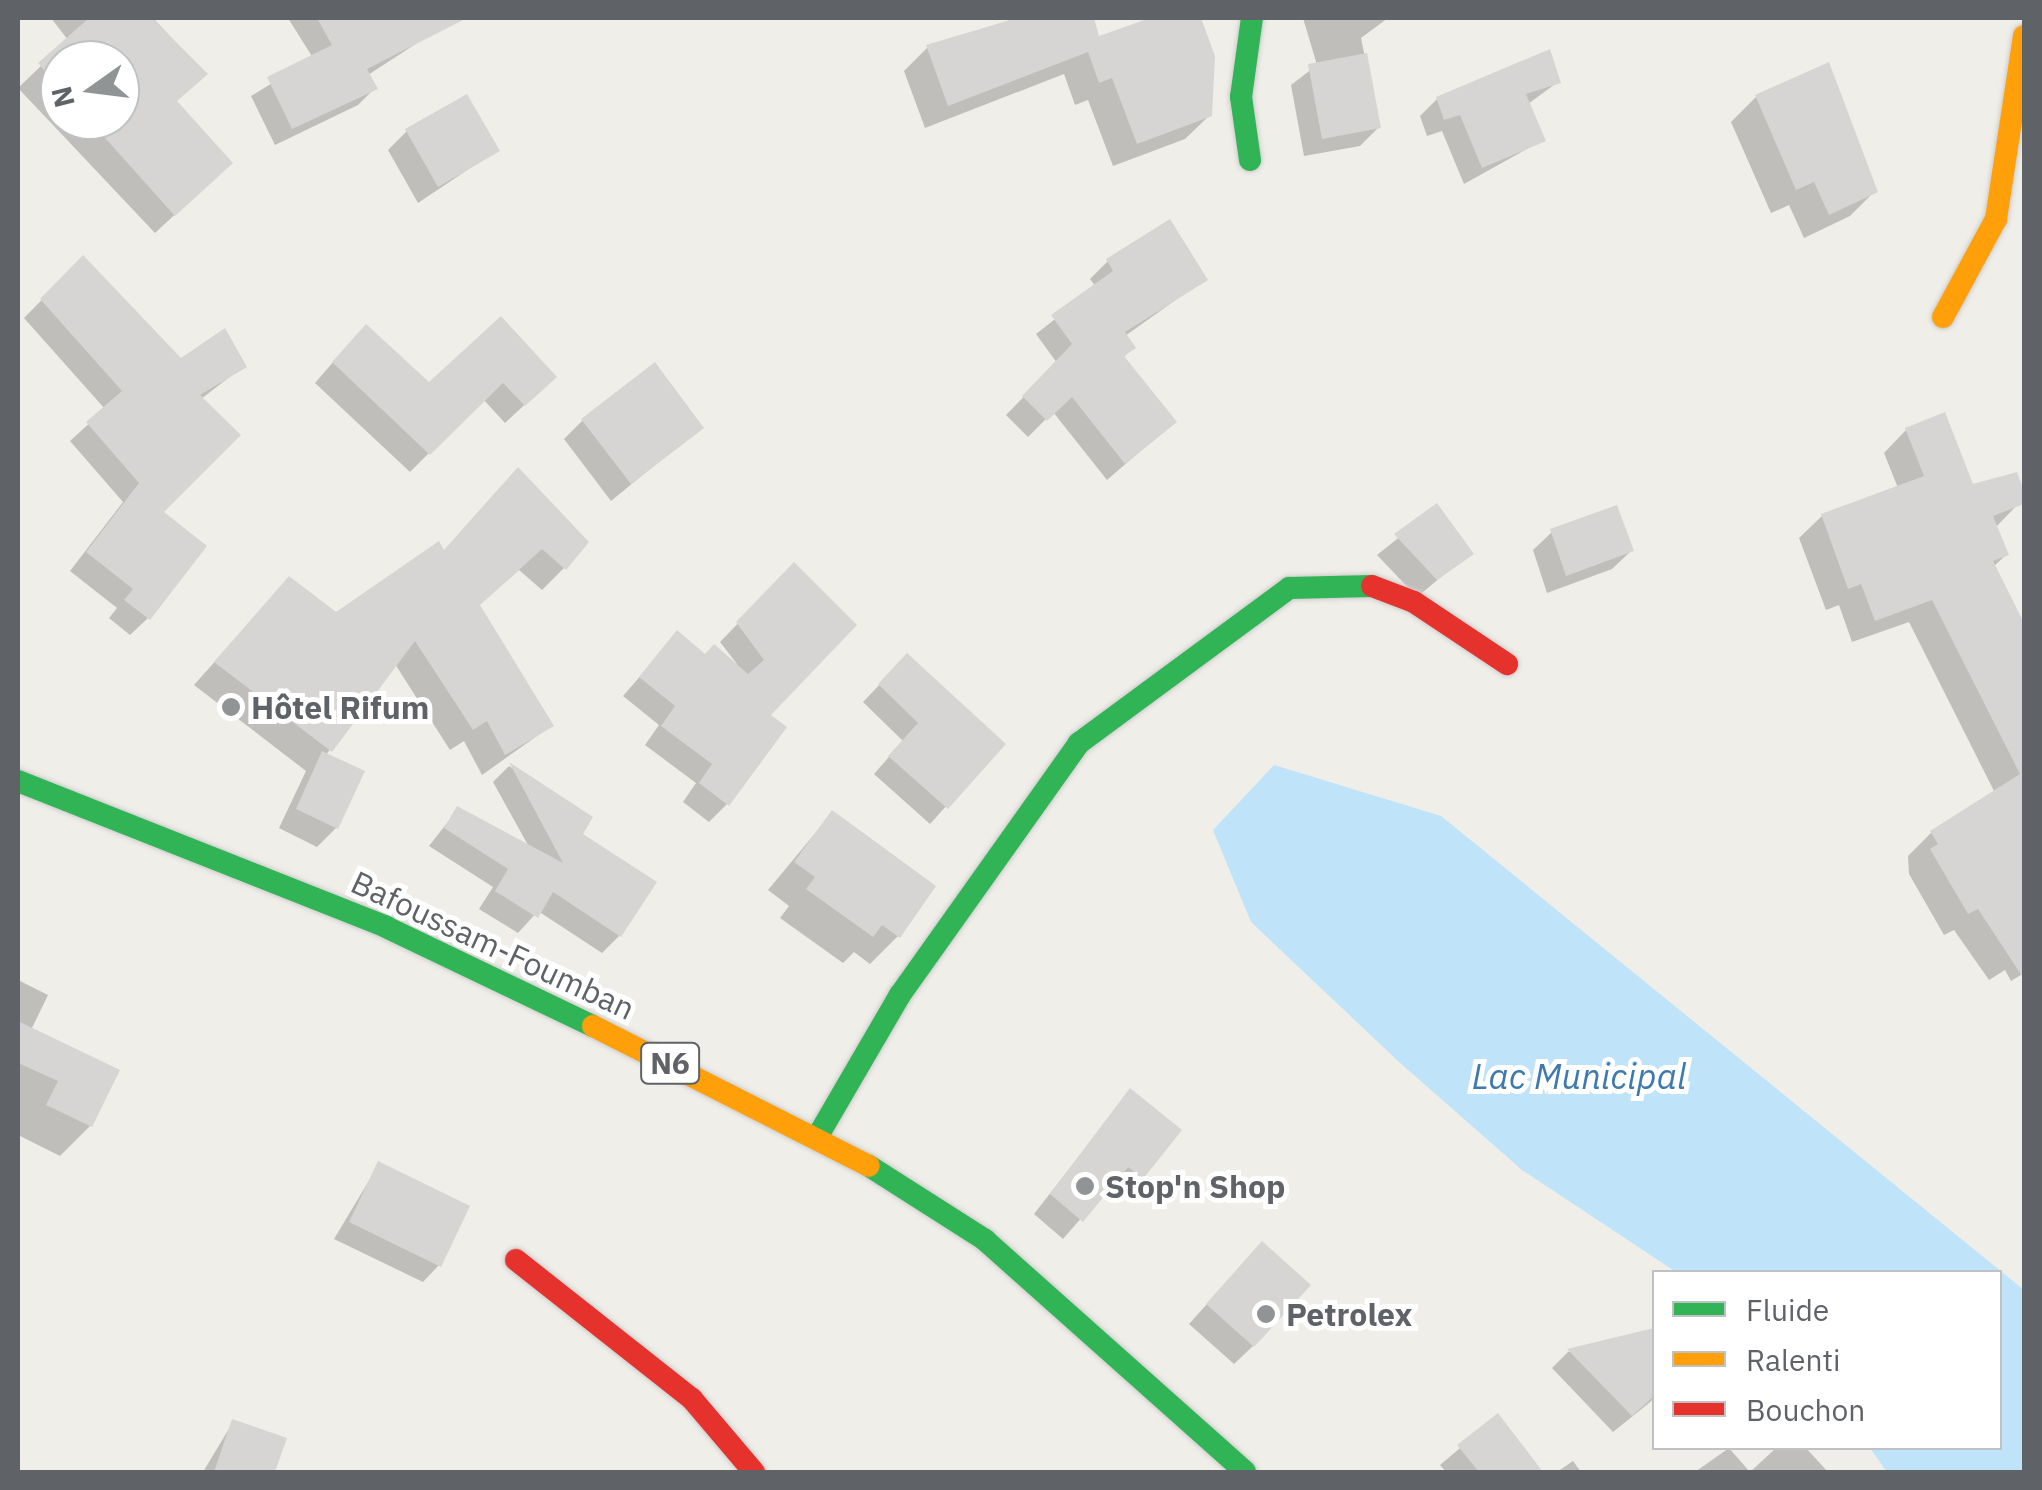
<!DOCTYPE html>
<meta charset="utf-8">
<style>
body{margin:0}
#map{position:relative;width:2042px;height:1490px;overflow:hidden;background:#efeee9;font-family:"IBM Plex Sans",sans-serif}
div>[style]{position:absolute}
[style*='--x']{left:calc(var(--x)*1px);top:calc(var(--y)*1px);width:calc(var(--w)*1px);rotate:calc(var(--a)*1deg)}
.water>*{inset:0;background:#bfe3f8}
.shadow>*{inset:0;background:#0003}
.building>*{inset:0;background:#d6d5d3}
.roads{filter:drop-shadow(0 0 2px #cccccb) drop-shadow(0 0 2px #cccccb)}
.fast>*{height:22px;margin:-11px;padding:0 11px;transform-origin:11px;border-radius:11px;background:#30b455}
.slow>*{height:22px;margin:-11px;padding:0 11px;transform-origin:11px;border-radius:11px;background:#ff9f0a}
.jam>*{height:22px;margin:-11px;padding:0 11px;transform-origin:11px;border-radius:11px;background:#e5322d}
.dots>*{width:28px;height:28px;translate:-50% -50%;box-sizing:border-box;border:5px solid #fff;border-radius:50%}
span{translate:-50% -50%;white-space:nowrap;text-align:center;line-height:1.15;-webkit-text-stroke:10px #fff;paint-order:stroke}
.shield-label span{padding:2px 8px;background:#fff;border:2px solid;border-radius:8px;-webkit-text-stroke-width:0}
.shield-label{font-size:30px;color:#5f6368;font-weight:700}
.poi-label{font-size:32px;color:#5f6368;font-weight:700}
.left{translate:0 -50%;text-align:left}
.street-label{font-size:32px;color:#5f6368}
.water-label{font-size:35px;color:#3e7aad;font-style:italic}
.frame{position:absolute;inset:0;border:20px solid #5f6368;pointer-events:none}
.legend{position:absolute;left:1652px;top:1270px;width:350px;height:180px;box-sizing:border-box;background:#fff;border:2px solid #bfc1c3;margin:0;padding:12px 18px;list-style:none;font-size:30px;color:#5f6368}
.legend li{display:flex;align-items:center;gap:20px;height:50px}
.legend b{width:50px;border:2px solid #bfc1c3}
.north{position:absolute;left:40px;top:40px;width:100px;height:100px;box-sizing:border-box;background:#fff;border:2px solid #bfc1c3;border-radius:50%;rotate:256deg;font-size:28px;font-weight:700;line-height:40px;text-align:center;color:#5f6368}
.north::after{content:'';display:block;margin:auto;width:35px;height:45px;background:#919495;clip-path:polygon(50% 0,100% 100%,50% 72%,0 100%)}
</style>
<div id="map">
<div class="water">
<div style="clip-path:polygon(1274px 765px,1441px 816px,2024px 1290px,2024px 1472px,1887px 1472px,1870px 1448px,2000px 1448px,2000px 1272px,1676px 1272px,1522px 1170px,1398px 1061px,1251px 922px,1213px 830px)"></div>
</div>
<div class="shadow">
<div style="clip-path:polygon(evenodd,51px 18px,153px 18px,205px 74px,175px 102px,211px 181px,155px 233px,18px 88px,68px 40px,51px 18px,60px 60px,120px 60px,120px 120px,60px 120px,60px 60px)"></div>
<div style="clip-path:polygon(288px 18px,427px 18px,434px 32px,368px 75px,375px 88px,358px 105px,275px 145px,251px 96px,313px 58px)"></div>
<div style="clip-path:polygon(1017px 18px,1092px 18px,1097px 40px,1157px 18px,1198px 18px,1213px 56px,1210px 115px,1185px 139px,1113px 166px,1088px 100px,1075px 105px,1064px 74px,925px 128px,904px 71px,928px 47px)"></div>
<div style="clip-path:polygon(1303px 18px,1388px 18px,1361px 38px,1379px 127px,1360px 146px,1304px 156px,1291px 85px,1317px 65px)"></div>
<div style="clip-path:polygon(1558px 82px,1528px 104px,1543px 140px,1464px 184px,1442px 131px,1427px 136px,1420px 116px,1437px 99px)"></div>
<div style="clip-path:polygon(1756px 97px,1875px 191px,1850px 216px,1804px 238px,1789px 205px,1771px 213px,1731px 122px)"></div>
<div style="clip-path:polygon(407px 131px,497px 150px,418px 203px,388px 150px)"></div>
<div style="clip-path:polygon(83px 258px,181px 361px,244px 366px,201px 399px,161px 513px,148px 618px,130px 635px,109px 618px,117px 608px,70px 571px,123px 502px,70px 441px,105px 409px,24px 318px)"></div>
<div style="clip-path:polygon(1108px 261px,1205px 279px,1125px 336px,1133px 347px,1123px 358px,1174px 422px,1107px 480px,1053px 412px,1028px 437px,1006px 415px,1057px 363px,1036px 334px,1096px 287px,1090px 279px)"></div>
<div style="clip-path:polygon(501px 319px,535px 395px,505px 423px,483px 399px,410px 472px,315px 383px,347px 346px,429px 385px)"></div>
<div style="clip-path:polygon(583px 420px,701px 427px,611px 501px,564px 439px)"></div>
<div style="clip-path:polygon(1906px 430px,1972px 487px,2016px 475px,2024px 498px,1995px 528px,2006px 555px,1993px 567px,2024px 629px,2024px 973px,2011px 981px,2005px 970px,1989px 980px,1954px 930px,1944px 935px,1909px 874px,1908px 856px,1931px 833px,1995px 793px,1909px 622px,1852px 642px,1839px 605px,1826px 610px,1799px 538px,1822px 516px,1898px 488px,1884px 453px)"></div>
<div style="clip-path:polygon(496px 492px,564px 568px,542px 590px,519px 570px,478px 606px,551px 726px,482px 775px,464px 741px,450px 750px,395px 664px,325px 756px,336px 828px,317px 847px,279px 828px,306px 771px,194px 685px,268px 602px,336px 615px,443px 552px)"></div>
<div style="clip-path:polygon(1437px 507px,1470px 553px,1417px 597px,1377px 555px)"></div>
<div style="clip-path:polygon(1552px 532px,1631px 551px,1612px 569px,1547px 593px,1533px 550px)"></div>
<div style="clip-path:polygon(794px 566px,767px 715px,727px 804px,709px 822px,683px 802px,696px 783px,645px 745px,659px 725px,623px 696px,677px 634px,705px 657px,737px 664px,720px 642px)"></div>
<div style="clip-path:polygon(907px 656px,1002px 744px,930px 824px,874px 774px,903px 741px,863px 702px)"></div>
<div style="clip-path:polygon(509px 766px,589px 818px,579px 834px,619px 936px,602px 953px,538px 911px,518px 933px,479px 909px,493px 887px,429px 846px,458px 809px,529px 847px,493px 782px)"></div>
<div style="clip-path:polygon(832px 813px,898px 936px,870px 964px,854px 952px,843px 963px,780px 918px,789px 906px,768px 890px)"></div>
<div style="clip-path:polygon(18px 980px,48px 995px,31px 1030px,90px 1126px,60px 1156px,18px 1135px)"></div>
<div style="clip-path:polygon(1130px 1091px,1141px 1177px,1122px 1196px,1110px 1185px,1063px 1239px,1034px 1214px)"></div>
<div style="clip-path:polygon(379px 1164px,439px 1265px,423px 1282px,334px 1239px)"></div>
<div style="clip-path:polygon(1244px 1263px,1253px 1346px,1234px 1364px,1189px 1324px)"></div>
<div style="clip-path:polygon(1654px 1331px,1654px 1399px,1613px 1432px,1552px 1368px,1568px 1352px)"></div>
<div style="clip-path:polygon(1498px 1416px,1540px 1472px,1446px 1472px,1440px 1465px)"></div>
<div style="clip-path:polygon(233px 1422px,284px 1440px,273px 1472px,203px 1472px)"></div>
<div style="clip-path:polygon(1729px 1448px,1750px 1472px,1776px 1448px,1806px 1448px,1828px 1472px,1695px 1472px)"></div>
<div style="clip-path:polygon(1573px 1461px,1581px 1472px,1557px 1472px)"></div>
</div>
<div class="building">
<div style="clip-path:polygon(89px 18px,152px 18px,208px 74px,177px 101px,233px 163px,175px 216px,89px 120px,120px 120px,120px 60px,60px 60px,60px 88px,38px 63px)"></div>
<div style="clip-path:polygon(317px 18px,467px 18px,367px 69px,378px 89px,292px 129px,267px 77px,332px 45px)"></div>
<div style="clip-path:polygon(1017px 18px,1094px 18px,1099px 36px,1150px 18px,1201px 18px,1215px 56px,1212px 116px,1137px 144px,1112px 78px,1099px 83px,1088px 52px,948px 106px,926px 45px)"></div>
<div style="clip-path:polygon(1550px 49px,1561px 83px,1526px 94px,1546px 141px,1482px 168px,1460px 115px,1444px 120px,1436px 97px)"></div>
<div style="clip-path:polygon(1367px 53px,1381px 128px,1322px 139px,1308px 64px)"></div>
<div style="clip-path:polygon(1829px 62px,1878px 192px,1829px 215px,1814px 182px,1796px 190px,1755px 95px)"></div>
<div style="clip-path:polygon(467px 94px,500px 151px,438px 187px,405px 129px)"></div>
<div style="clip-path:polygon(1170px 219px,1208px 280px,1125px 332px,1136px 348px,1124px 356px,1177px 422px,1125px 464px,1072px 397px,1047px 421px,1022px 396px,1072px 344px,1051px 315px,1113px 271px,1106px 259px)"></div>
<div style="clip-path:polygon(83px 255px,181px 358px,225px 328px,247px 367px,200px 395px,241px 435px,164px 512px,207px 546px,150px 620px,124px 600px,133px 589px,86px 552px,139px 483px,86px 422px,122px 391px,40px 299px)"></div>
<div style="clip-path:polygon(501px 316px,557px 377px,525px 406px,503px 383px,430px 455px,332px 362px,366px 324px,429px 382px)"></div>
<div style="clip-path:polygon(655px 362px,704px 428px,631px 484px,581px 419px)"></div>
<div style="clip-path:polygon(1945px 412px,1973px 484px,2017px 472px,2024px 491px,2024px 504px,1993px 516px,2009px 555px,1993px 561px,2024px 623px,2024px 979px,1978px 909px,1968px 914px,1930px 849px,1938px 844px,1930px 831px,2020px 774px,1932px 600px,1875px 621px,1861px 584px,1848px 589px,1821px 514px,1924px 476px,1905px 428px)"></div>
<div style="clip-path:polygon(518px 467px,589px 542px,566px 570px,542px 549px,480px 605px,554px 726px,505px 755px,487px 721px,473px 730px,415px 641px,332px 752px,214px 662px,289px 576px,336px 612px,439px 541px,444px 550px)"></div>
<div style="clip-path:polygon(1437px 503px,1474px 554px,1437px 580px,1394px 534px)"></div>
<div style="clip-path:polygon(1617px 505px,1634px 551px,1566px 576px,1550px 529px)"></div>
<div style="clip-path:polygon(794px 562px,857px 625px,771px 715px,787px 727px,729px 806px,699px 783px,712px 764px,661px 726px,675px 706px,639px 677px,677px 630px,705px 654px,714px 644px,748px 674px,764px 660px,736px 622px)"></div>
<div style="clip-path:polygon(907px 653px,1006px 744px,948px 809px,888px 756px,918px 723px,878px 684px)"></div>
<div style="clip-path:polygon(322px 751px,365px 771px,338px 829px,296px 809px)"></div>
<div style="clip-path:polygon(509px 762px,593px 817px,583px 834px,657px 882px,621px 937px,553px 892px,538px 918px,495px 891px,508px 869px,444px 828px,457px 806px,563px 863px)"></div>
<div style="clip-path:polygon(832px 810px,936px 886px,900px 938px,882px 925px,873px 937px,806px 889px,815px 877px,794px 862px)"></div>
<div style="clip-path:polygon(18px 1021px,120px 1070px,92px 1127px,46px 1105px,58px 1081px,18px 1063px)"></div>
<div style="clip-path:polygon(1130px 1088px,1182px 1130px,1143px 1179px,1128px 1167px,1083px 1222px,1050px 1194px)"></div>
<div style="clip-path:polygon(378px 1161px,470px 1206px,441px 1267px,349px 1222px)"></div>
<div style="clip-path:polygon(1262px 1241px,1311px 1285px,1254px 1347px,1206px 1304px)"></div>
<div style="clip-path:polygon(1654px 1328px,1654px 1396px,1632px 1416px,1567px 1349px)"></div>
<div style="clip-path:polygon(1498px 1413px,1543px 1472px,1479px 1472px,1457px 1445px)"></div>
<div style="clip-path:polygon(232px 1419px,287px 1438px,275px 1472px,214px 1472px)"></div>
</div>
<div class="roads">
<div class="fast">
<div style="--x:1250;--y:160;--w:64;--a:-98.1"></div>
<div style="--x:1241;--y:97;--w:80;--a:-82.1"></div>
<div style="--x:18;--y:781;--w:396;--a:21.6"></div>
<div style="--x:386;--y:927;--w:229;--a:25.6"></div>
<div style="--x:819;--y:1134;--w:161;--a:-59.8"></div>
<div style="--x:900;--y:995;--w:309;--a:-54.6"></div>
<div style="--x:1079;--y:743;--w:261;--a:-36.4"></div>
<div style="--x:1289;--y:588;--w:83;--a:-1.4"></div>
<div style="--x:869;--y:1166;--w:138;--a:32.5"></div>
<div style="--x:985;--y:1240;--w:348;--a:41.7"></div>
</div>
<div class="slow">
<div style="--x:1943;--y:317;--w:111;--a:-61.6"></div>
<div style="--x:1996;--y:219;--w:185;--a:-81.3"></div>
<div style="--x:593;--y:1026;--w:309;--a:26.9"></div>
</div>
<div class="jam">
<div style="--x:1372;--y:586;--w:45;--a:20.9"></div>
<div style="--x:1414;--y:602;--w:112;--a:33.7"></div>
<div style="--x:516;--y:1260;--w:224;--a:38.3"></div>
<div style="--x:692;--y:1399;--w:96;--a:49.7"></div>
</div>
</div>
<div class="dots">
<div style="left:231px;top:707px;background:#919495"></div>
<div style="left:1085px;top:1186px;background:#919495"></div>
<div style="left:1266px;top:1314px;background:#919495"></div>
</div>
<div class="shield-label">
<span style="left:670px;top:1063px">N6</span>
</div>
<div class="poi-label">
<span class="left" style="left:251px;top:707px">Hôtel Rifum</span>
<span class="left" style="left:1105px;top:1186px">Stop'n Shop</span>
<span class="left" style="left:1286px;top:1314px">Petrolex</span>
</div>
<div class="street-label">
<span style="left:493px;top:945px;rotate:25deg">Bafoussam-Foumban</span>
</div>
<div class="water-label">
<span style="left:1579px;top:1076px">Lac Municipal</span>
</div>
<div class="frame"></div>
<ul class="legend">
<li><b style="height:12px;background:#30b455"></b>Fluide</li>
<li><b style="height:12px;background:#ff9f0a"></b>Ralenti</li>
<li><b style="height:12px;background:#e5322d"></b>Bouchon</li>
</ul>
<div class="north">N</div>
</div>
